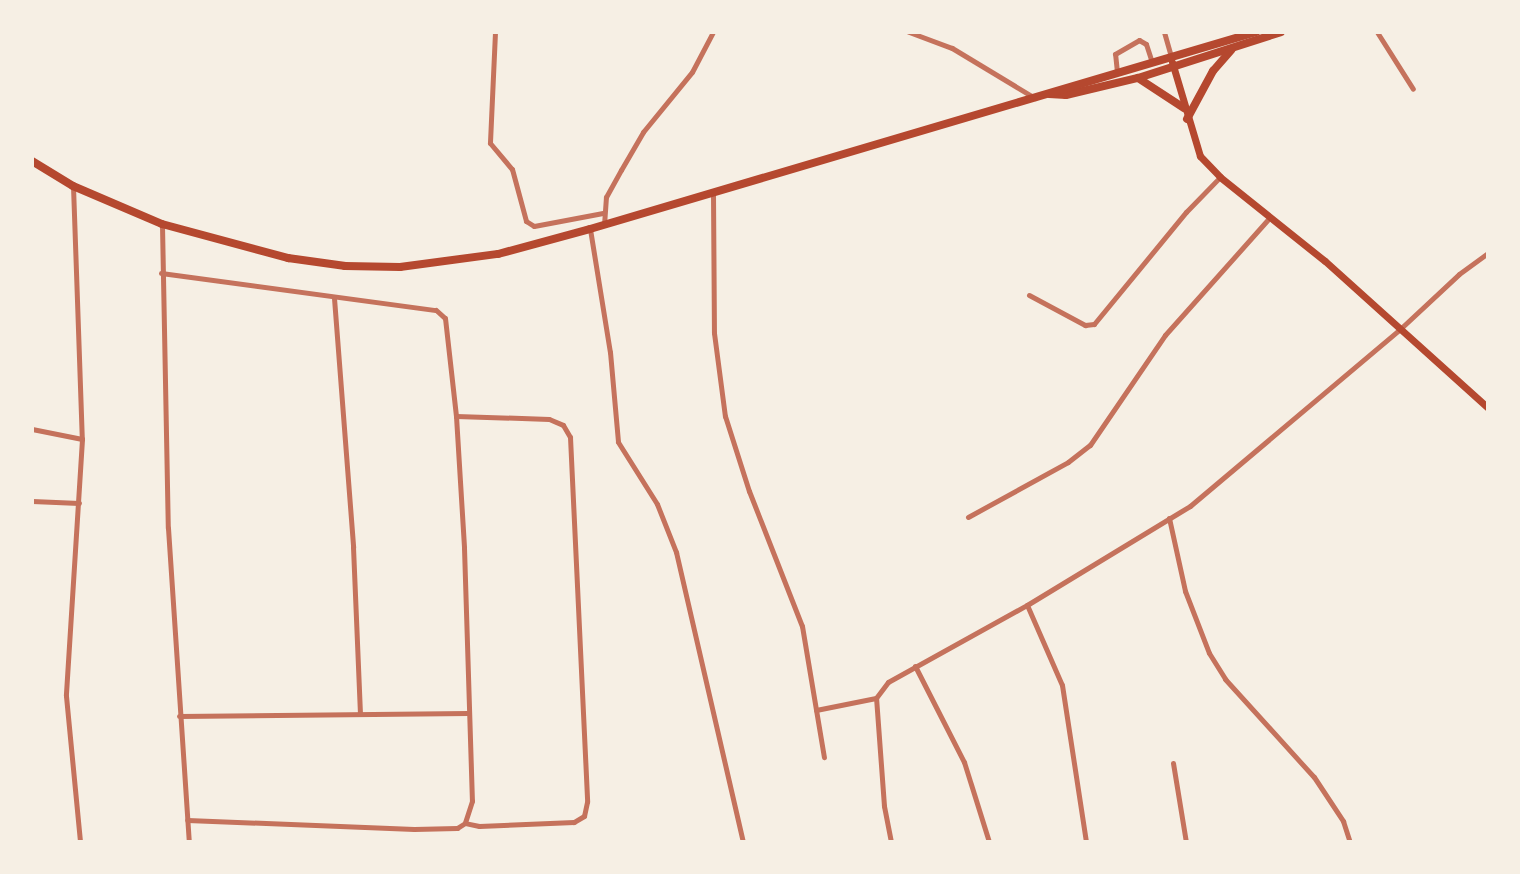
<!DOCTYPE html>
<style>
body{margin:0}
#map{position:relative;width:1520px;height:874px;overflow:hidden;background:#f6efe4;font-family:Barlow,sans-serif}
div>[style]{position:absolute}
[style*='--x']{left:calc(var(--x)*1px);top:calc(var(--y)*1px);width:calc(var(--w)*1px);rotate:calc(var(--a)*1deg)}
.minor>*{height:5px;margin:-2.5px;padding:0 2.5px;transform-origin:2.5px;border-radius:2.5px;background:#c5725c}
.secondary>*{height:7px;margin:-3.5px;padding:0 3.5px;transform-origin:3.5px;border-radius:3.5px;background:#b5482f}
.primary>*{height:8px;margin:-4px;padding:0 4px;transform-origin:4px;border-radius:4px;background:#b5482f}
span{translate:-50% -50%;white-space:nowrap;text-align:center;line-height:1.15;-webkit-text-stroke:7px #f6efe4;paint-order:stroke}
.frame{position:absolute;inset:0;border:34px solid #f6efe4;pointer-events:none}
</style>
<div id="map">
<div class="minor">
<div style="--x:495;--y:32;--w:111;--a:92.6"></div>
<div style="--x:490;--y:143;--w:34;--a:50"></div>
<div style="--x:512;--y:169;--w:54;--a:74.9"></div>
<div style="--x:526;--y:221;--w:9;--a:32"></div>
<div style="--x:534;--y:226;--w:70;--a:-10.7"></div>
<div style="--x:909;--y:32;--w:46;--a:20.4"></div>
<div style="--x:952;--y:48;--w:97;--a:31.1"></div>
<div style="--x:1164;--y:32;--w:26;--a:74"></div>
<div style="--x:1377;--y:32;--w:67;--a:57.7"></div>
<div style="--x:1117;--y:72;--w:18;--a:-96"></div>
<div style="--x:1115;--y:54;--w:28;--a:-30"></div>
<div style="--x:1139;--y:40;--w:8;--a:30"></div>
<div style="--x:1146;--y:44;--w:19;--a:72"></div>
<div style="--x:73;--y:186;--w:253;--a:88"></div>
<div style="--x:82;--y:439;--w:257;--a:93.6"></div>
<div style="--x:66;--y:696;--w:147;--a:84.5"></div>
<div style="--x:713;--y:194;--w:139;--a:89.6"></div>
<div style="--x:714;--y:333;--w:84;--a:82.5"></div>
<div style="--x:725;--y:416;--w:79;--a:72.3"></div>
<div style="--x:749;--y:491;--w:145;--a:68.6"></div>
<div style="--x:802;--y:626;--w:133;--a:80.5"></div>
<div style="--x:162;--y:225;--w:303;--a:88.9"></div>
<div style="--x:168;--y:528;--w:315;--a:86.2"></div>
<div style="--x:604;--y:225;--w:28;--a:-86"></div>
<div style="--x:606;--y:197;--w:31;--a:-61"></div>
<div style="--x:621;--y:170;--w:44;--a:-59.9"></div>
<div style="--x:643;--y:132;--w:77;--a:-50.8"></div>
<div style="--x:692;--y:72;--w:45;--a:-62.3"></div>
<div style="--x:590;--y:229;--w:125;--a:80.8"></div>
<div style="--x:610;--y:352;--w:90;--a:84.9"></div>
<div style="--x:618;--y:442;--w:73;--a:57.8"></div>
<div style="--x:657;--y:504;--w:52;--a:68.4"></div>
<div style="--x:676;--y:552;--w:298;--a:77"></div>
<div style="--x:161;--y:273;--w:277;--a:7.7"></div>
<div style="--x:436;--y:310;--w:12;--a:42"></div>
<div style="--x:445;--y:318;--w:99;--a:83.6"></div>
<div style="--x:456;--y:416;--w:132;--a:86.5"></div>
<div style="--x:464;--y:548;--w:253;--a:88.2"></div>
<div style="--x:472;--y:801;--w:23;--a:108"></div>
<div style="--x:465;--y:823;--w:9;--a:148"></div>
<div style="--x:457;--y:828;--w:43;--a:178.7"></div>
<div style="--x:414;--y:829;--w:227;--a:-177.7"></div>
<div style="--x:1029;--y:295;--w:64;--a:28.2"></div>
<div style="--x:1085;--y:325;--w:9;--a:-6"></div>
<div style="--x:1094;--y:324;--w:145;--a:-50.6"></div>
<div style="--x:1186;--y:212;--w:49;--a:-45.8"></div>
<div style="--x:334;--y:298;--w:250;--a:85.6"></div>
<div style="--x:353;--y:547;--w:165;--a:87.6"></div>
<div style="--x:456;--y:416;--w:93;--a:1.8"></div>
<div style="--x:549;--y:419;--w:15;--a:23"></div>
<div style="--x:563;--y:425;--w:14;--a:60"></div>
<div style="--x:570;--y:437;--w:365;--a:87.3"></div>
<div style="--x:587;--y:802;--w:14;--a:102"></div>
<div style="--x:584;--y:816;--w:12;--a:149"></div>
<div style="--x:574;--y:822;--w:95;--a:177.6"></div>
<div style="--x:479;--y:826;--w:14;--a:-168"></div>
<div style="--x:32;--y:429;--w:51;--a:11.3"></div>
<div style="--x:32;--y:501;--w:47;--a:2.4"></div>
<div style="--x:968;--y:517;--w:114;--a:-28.8"></div>
<div style="--x:1068;--y:462;--w:28;--a:-38"></div>
<div style="--x:1090;--y:445;--w:133;--a:-55.7"></div>
<div style="--x:1165;--y:335;--w:158;--a:-48.3"></div>
<div style="--x:1169;--y:518;--w:75;--a:77.6"></div>
<div style="--x:1185;--y:591;--w:66;--a:68.8"></div>
<div style="--x:1209;--y:653;--w:31;--a:58"></div>
<div style="--x:1225;--y:679;--w:132;--a:47.8"></div>
<div style="--x:1314;--y:777;--w:53;--a:56.6"></div>
<div style="--x:1343;--y:821;--w:22;--a:72"></div>
<div style="--x:1027;--y:605;--w:87;--a:66.4"></div>
<div style="--x:1062;--y:685;--w:159;--a:81.3"></div>
<div style="--x:915;--y:666;--w:108;--a:63"></div>
<div style="--x:964;--y:762;--w:84;--a:72.6"></div>
<div style="--x:816;--y:710;--w:61;--a:-11.3"></div>
<div style="--x:179;--y:716;--w:289;--a:-0.6"></div>
<div style="--x:1173;--y:763;--w:80;--a:80.7"></div>
<div style="--x:891;--y:842;--w:37;--a:-101"></div>
<div style="--x:884;--y:806;--w:108;--a:-94.2"></div>
<div style="--x:876;--y:698;--w:20;--a:-53"></div>
<div style="--x:888;--y:682;--w:159;--a:-29"></div>
<div style="--x:1027;--y:605;--w:191;--a:-31.3"></div>
<div style="--x:1190;--y:506;--w:273;--a:-40.1"></div>
<div style="--x:1399;--y:330;--w:82;--a:-43"></div>
<div style="--x:1459;--y:274;--w:36;--a:-36"></div>
</div>
<div class="secondary">
<div style="--x:1172;--y:62;--w:98;--a:73.4"></div>
<div style="--x:1200;--y:156;--w:29;--a:46"></div>
<div style="--x:1220;--y:177;--w:134;--a:38.7"></div>
<div style="--x:1325;--y:261;--w:219;--a:42"></div>
</div>
<div class="primary">
<div style="--x:1138;--y:78;--w:55;--a:33.1"></div>
<div style="--x:1049;--y:94;--w:17;--a:3"></div>
<div style="--x:1066;--y:95;--w:74;--a:-13.3"></div>
<div style="--x:1138;--y:78;--w:150;--a:-17.8"></div>
<div style="--x:1187;--y:119;--w:55;--a:-61.6"></div>
<div style="--x:1213;--y:71;--w:28;--a:-49"></div>
<div style="--x:32;--y:161;--w:48;--a:31.4"></div>
<div style="--x:73;--y:186;--w:97;--a:23.1"></div>
<div style="--x:162;--y:224;--w:131;--a:15.1"></div>
<div style="--x:288;--y:258;--w:58;--a:8"></div>
<div style="--x:345;--y:266;--w:55;--a:1"></div>
<div style="--x:400;--y:267;--w:99;--a:-7.6"></div>
<div style="--x:498;--y:254;--w:95;--a:-15.2"></div>
<div style="--x:590;--y:229;--w:695;--a:-16.48"></div>
</div>
<div class="frame"></div>
</div>
